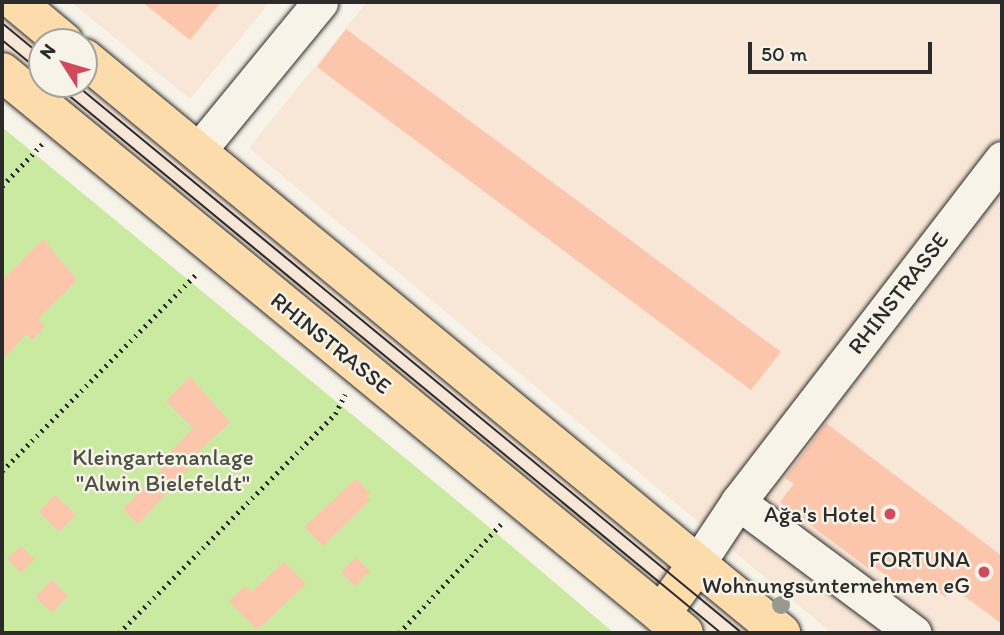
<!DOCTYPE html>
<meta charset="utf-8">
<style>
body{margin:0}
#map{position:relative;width:1004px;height:635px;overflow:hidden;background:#f7f3e8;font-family:Itim,sans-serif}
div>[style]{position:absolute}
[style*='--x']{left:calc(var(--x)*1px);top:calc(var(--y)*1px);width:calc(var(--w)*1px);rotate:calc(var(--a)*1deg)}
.built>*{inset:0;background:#f8e6d6}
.green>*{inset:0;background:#cae9a1}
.building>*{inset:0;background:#fbc6ac}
.path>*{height:4.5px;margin-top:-2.25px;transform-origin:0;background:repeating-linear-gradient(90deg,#2b2b2b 0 2px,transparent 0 7px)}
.roads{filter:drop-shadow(0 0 2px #2b2b2b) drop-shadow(0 0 2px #2b2b2b)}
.minor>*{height:35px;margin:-17.5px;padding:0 17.5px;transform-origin:17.5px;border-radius:17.5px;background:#f7f3e8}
.major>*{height:38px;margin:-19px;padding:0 19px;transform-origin:19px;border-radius:19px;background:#fddcac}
.tram>*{height:2px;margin:-1px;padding:0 1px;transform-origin:1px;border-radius:1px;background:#2b2b2b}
.trees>*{width:18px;height:18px;margin:-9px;border-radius:50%;background:#989a8d}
.dots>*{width:19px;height:19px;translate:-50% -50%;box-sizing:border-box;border:4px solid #f7f3e8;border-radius:50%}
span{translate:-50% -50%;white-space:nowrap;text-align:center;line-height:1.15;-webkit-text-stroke:5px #f7f3e8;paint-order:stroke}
.street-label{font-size:23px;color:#2b2b2b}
.park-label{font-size:23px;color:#4b5143}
.poi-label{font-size:23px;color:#2b2b2b}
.right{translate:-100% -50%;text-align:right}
.frame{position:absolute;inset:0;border:4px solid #2b2b2b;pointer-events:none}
.north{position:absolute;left:28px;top:28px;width:70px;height:70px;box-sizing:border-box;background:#f7f3e8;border:2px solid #a5a39c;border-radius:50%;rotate:307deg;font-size:19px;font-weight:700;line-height:28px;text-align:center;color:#2b2b2b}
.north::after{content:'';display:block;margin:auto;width:24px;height:32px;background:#d1495b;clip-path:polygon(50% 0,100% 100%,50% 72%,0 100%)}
.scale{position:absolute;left:748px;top:42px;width:184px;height:32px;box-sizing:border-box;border:4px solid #2b2b2b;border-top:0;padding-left:9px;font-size:21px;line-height:24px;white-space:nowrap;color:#2b2b2b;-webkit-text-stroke:5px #f7f3e8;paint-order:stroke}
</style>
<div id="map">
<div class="built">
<div style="clip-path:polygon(71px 2px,270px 2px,190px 99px)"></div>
<div style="clip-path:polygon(367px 2px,1002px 2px,1002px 633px,832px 633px,249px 148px)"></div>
<div style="clip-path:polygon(6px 20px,42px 50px,42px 80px,2px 47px)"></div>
<div style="clip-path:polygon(47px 84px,83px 84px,663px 562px,669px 567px,654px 585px)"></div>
<div style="clip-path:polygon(706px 598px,751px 633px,712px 633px,692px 616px)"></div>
</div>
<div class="green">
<div style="clip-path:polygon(2px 127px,495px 532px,614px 633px,2px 633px)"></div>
</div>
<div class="building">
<div style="clip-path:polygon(142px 2px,221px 2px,190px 40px)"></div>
<div style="clip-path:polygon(346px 29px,781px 352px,751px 390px,317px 67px)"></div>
<div style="clip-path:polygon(43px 239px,77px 280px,38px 319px,45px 326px,32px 340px,26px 334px,2px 361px,2px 281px)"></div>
<div style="clip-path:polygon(190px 377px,230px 422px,191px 459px,195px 463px,138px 524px,123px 509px,168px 463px,164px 459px,193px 428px,166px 401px)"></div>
<div style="clip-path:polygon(826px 423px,1002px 556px,1002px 624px,953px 588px,945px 597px,918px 577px,907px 591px,872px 565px,869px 569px,780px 502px,794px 484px,785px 478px)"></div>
<div style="clip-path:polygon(356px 479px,370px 493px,366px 497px,370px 500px,323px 546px,304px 527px)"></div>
<div style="clip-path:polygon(55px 495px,76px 515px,59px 532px,39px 512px)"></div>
<div style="clip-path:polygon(21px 546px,35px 559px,21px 573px,7px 559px)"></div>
<div style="clip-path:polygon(356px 557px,370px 571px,355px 586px,341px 572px)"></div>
<div style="clip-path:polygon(284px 562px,306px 584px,257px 630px,229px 601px,245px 586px,251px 592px)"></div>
<div style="clip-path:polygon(52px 580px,68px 596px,52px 613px,35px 597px)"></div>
</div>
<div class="path">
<div style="--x:2;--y:186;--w:58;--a:-46.4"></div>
<div style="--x:2;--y:471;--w:278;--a:-45.4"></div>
<div style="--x:119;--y:633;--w:308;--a:-45.4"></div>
<div style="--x:335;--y:414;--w:22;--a:-63"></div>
<div style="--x:399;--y:633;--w:149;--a:-46.9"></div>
</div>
<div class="roads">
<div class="minor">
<div style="--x:197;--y:152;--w:194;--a:-50.6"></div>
<div style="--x:738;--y:502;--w:219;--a:36.7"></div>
<div style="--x:697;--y:564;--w:74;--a:-56.5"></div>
<div style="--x:738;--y:502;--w:433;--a:-52.4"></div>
</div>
<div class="major">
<div style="--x:16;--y:2;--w:62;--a:39.8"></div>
<div style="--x:84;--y:58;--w:904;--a:39.52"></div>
<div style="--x:2;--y:72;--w:883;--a:39.44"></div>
<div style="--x:661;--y:614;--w:62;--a:-54.2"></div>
</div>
</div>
<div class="tram">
<div style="--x:2;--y:23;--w:52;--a:39.5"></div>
<div style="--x:2;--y:40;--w:52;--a:39.5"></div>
<div style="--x:55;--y:84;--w:863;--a:39.5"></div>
<div style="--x:75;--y:84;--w:864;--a:39.46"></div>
</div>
<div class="trees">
<div style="left:781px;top:605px"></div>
</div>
<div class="dots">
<div style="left:890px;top:514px;background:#d1495b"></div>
<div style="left:984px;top:572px;background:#d1495b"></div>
</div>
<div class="street-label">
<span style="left:898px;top:293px;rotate:-52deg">RHINSTRASSE</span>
<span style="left:331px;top:343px;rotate:39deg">RHINSTRASSE</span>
</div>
<div class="park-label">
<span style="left:163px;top:470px">Kleingartenanlage<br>"Alwin Bielefeldt"</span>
</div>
<div class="poi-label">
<span class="right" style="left:876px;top:514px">Ağa's Hotel</span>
<span class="right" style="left:970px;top:572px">FORTUNA<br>Wohnungsunternehmen eG</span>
</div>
<div class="frame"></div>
<div class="north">N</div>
<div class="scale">50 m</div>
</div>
